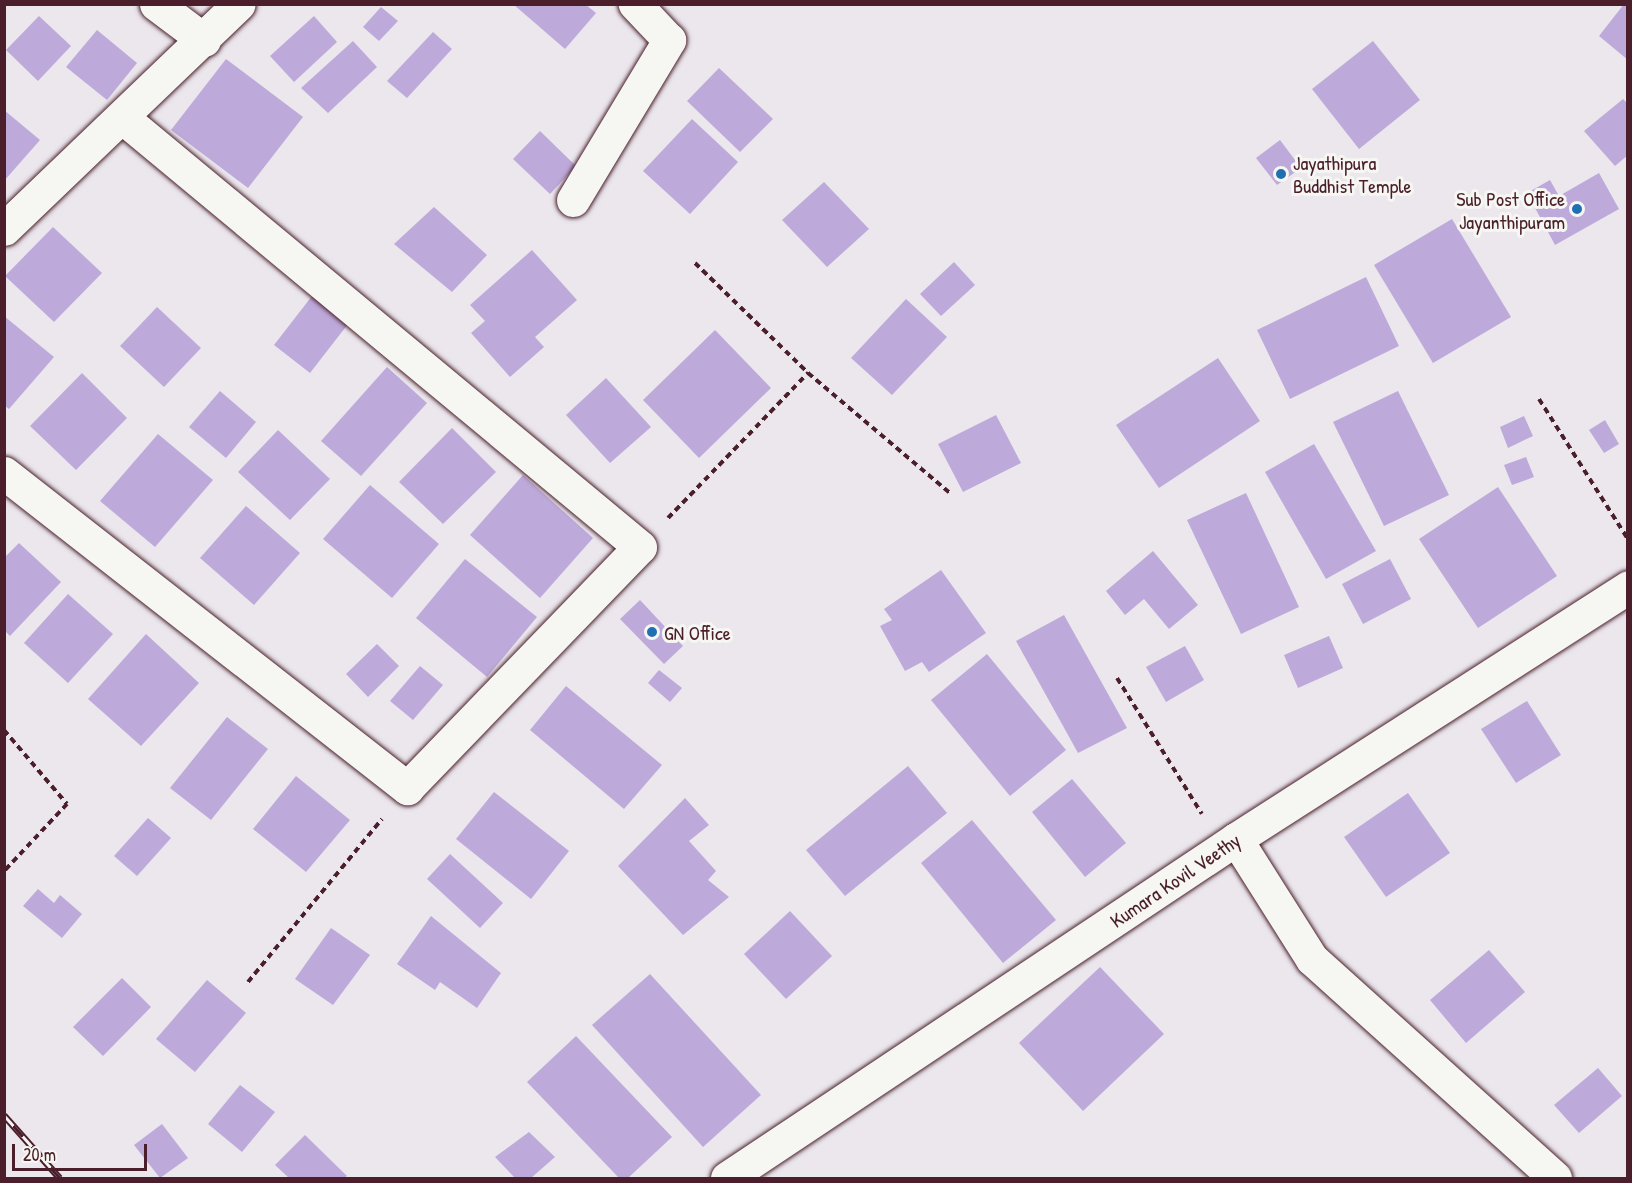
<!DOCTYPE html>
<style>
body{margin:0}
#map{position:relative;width:1632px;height:1183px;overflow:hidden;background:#ebe7ed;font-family:"Patrick Hand",sans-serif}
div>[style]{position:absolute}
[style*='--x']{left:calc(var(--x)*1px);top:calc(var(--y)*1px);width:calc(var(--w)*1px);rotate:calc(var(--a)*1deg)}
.building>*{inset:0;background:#bdaada}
.path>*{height:4px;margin-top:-2px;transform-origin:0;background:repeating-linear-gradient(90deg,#4a1f2b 0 6px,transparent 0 10.5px)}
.roads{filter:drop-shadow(0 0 2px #4a1f2b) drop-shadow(0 0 2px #4a1f2b)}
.street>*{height:33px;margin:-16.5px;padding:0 16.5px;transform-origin:16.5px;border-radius:16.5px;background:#f6f6f2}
.secondary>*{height:33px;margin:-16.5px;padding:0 16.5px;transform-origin:16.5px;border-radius:16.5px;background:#f6f6f2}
.rail>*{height:7px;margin-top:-3.5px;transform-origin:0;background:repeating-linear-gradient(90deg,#f6f6f2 0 14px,#4a1f2b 0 28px);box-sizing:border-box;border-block:2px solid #4a1f2b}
.dots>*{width:16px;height:16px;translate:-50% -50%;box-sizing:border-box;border:3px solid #f6f6f2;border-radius:50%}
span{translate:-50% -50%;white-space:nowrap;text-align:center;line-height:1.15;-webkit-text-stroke:6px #f6f6f2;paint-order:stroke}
.poi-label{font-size:20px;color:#4a1f2b}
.left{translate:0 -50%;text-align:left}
.right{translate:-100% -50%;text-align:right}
.street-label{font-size:20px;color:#4a1f2b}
.frame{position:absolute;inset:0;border:6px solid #4a1f2b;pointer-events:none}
.scale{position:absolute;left:12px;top:1144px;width:135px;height:27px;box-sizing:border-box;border:3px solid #4a1f2b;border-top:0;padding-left:8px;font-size:18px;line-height:21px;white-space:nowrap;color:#4a1f2b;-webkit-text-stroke:4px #f6f6f2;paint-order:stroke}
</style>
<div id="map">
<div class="building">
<div style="clip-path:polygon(513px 4px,585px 4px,596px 13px,565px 49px)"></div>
<div style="clip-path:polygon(1624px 4px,1628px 4px,1628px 60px,1599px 36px)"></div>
<div style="clip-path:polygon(381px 7px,398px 21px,379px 41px,363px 27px)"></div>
<div style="clip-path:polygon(39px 16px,71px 46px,38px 81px,6px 50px)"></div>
<div style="clip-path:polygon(314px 16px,337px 42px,294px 82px,270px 56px)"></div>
<div style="clip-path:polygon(97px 30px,137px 63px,107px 100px,66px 67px)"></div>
<div style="clip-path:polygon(433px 32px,452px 49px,407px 98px,387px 81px)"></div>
<div style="clip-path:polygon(353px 41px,377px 67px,328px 113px,301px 88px)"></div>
<div style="clip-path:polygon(1373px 41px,1420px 100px,1359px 149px,1312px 89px)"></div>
<div style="clip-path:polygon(226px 59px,303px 117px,248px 188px,171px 130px)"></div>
<div style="clip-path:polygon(719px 68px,773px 119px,740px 152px,687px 101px)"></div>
<div style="clip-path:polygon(1623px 99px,1628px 104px,1628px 155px,1615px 166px,1584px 131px)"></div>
<div style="clip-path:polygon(4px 110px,40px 140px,4px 181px)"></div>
<div style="clip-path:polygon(692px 119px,738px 162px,690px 214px,643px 171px)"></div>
<div style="clip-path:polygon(540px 131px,576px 166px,550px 194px,513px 159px)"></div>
<div style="clip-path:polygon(1280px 140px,1301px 168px,1277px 185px,1256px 158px)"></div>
<div style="clip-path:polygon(1599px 173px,1619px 209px,1555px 245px,1527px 193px,1550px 180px,1559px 196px)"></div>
<div style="clip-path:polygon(824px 182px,869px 229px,827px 267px,782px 220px)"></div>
<div style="clip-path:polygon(434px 207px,487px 255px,452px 292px,394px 244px)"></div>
<div style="clip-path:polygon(1452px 219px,1511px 317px,1433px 363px,1374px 265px)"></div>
<div style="clip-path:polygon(53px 227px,102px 273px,54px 322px,5px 276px)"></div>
<div style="clip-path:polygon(532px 250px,577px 300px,535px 337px,544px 347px,510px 377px,471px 333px,485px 321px,470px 305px)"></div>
<div style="clip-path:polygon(954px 262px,975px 285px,941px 316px,920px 294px)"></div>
<div style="clip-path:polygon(1366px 277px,1399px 346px,1290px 399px,1257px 330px)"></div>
<div style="clip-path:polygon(312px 296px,348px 324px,310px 373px,274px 345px)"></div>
<div style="clip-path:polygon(906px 299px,947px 337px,892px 395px,851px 358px)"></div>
<div style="clip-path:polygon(157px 307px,201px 348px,164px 387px,120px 346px)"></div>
<div style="clip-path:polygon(4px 316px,54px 357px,9px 409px,4px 405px)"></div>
<div style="clip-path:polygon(715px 330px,771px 388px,699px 458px,643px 400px)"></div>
<div style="clip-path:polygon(1218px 358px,1260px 421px,1159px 488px,1116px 425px)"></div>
<div style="clip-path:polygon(387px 367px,427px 403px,361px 476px,321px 441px)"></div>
<div style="clip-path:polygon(82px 373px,127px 418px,76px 470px,30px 426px)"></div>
<div style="clip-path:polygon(606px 378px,651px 427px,610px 463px,566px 415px)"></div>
<div style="clip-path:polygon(220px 391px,256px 422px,226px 458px,189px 427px)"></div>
<div style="clip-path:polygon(1398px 391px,1449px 495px,1384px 526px,1333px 422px)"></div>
<div style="clip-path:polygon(996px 415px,1021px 463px,963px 492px,938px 444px)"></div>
<div style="clip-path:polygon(1524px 416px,1533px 436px,1508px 448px,1500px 427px)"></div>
<div style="clip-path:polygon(1605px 420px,1619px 444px,1604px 453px,1589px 430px)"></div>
<div style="clip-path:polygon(452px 428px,496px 472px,443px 524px,399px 482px)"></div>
<div style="clip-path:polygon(278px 430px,330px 479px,290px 520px,238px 472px)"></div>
<div style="clip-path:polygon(158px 434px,213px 480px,155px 547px,100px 501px)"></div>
<div style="clip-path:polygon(1314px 444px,1376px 551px,1326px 579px,1265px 472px)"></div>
<div style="clip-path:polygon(1526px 457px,1534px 477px,1512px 485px,1504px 465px)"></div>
<div style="clip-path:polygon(523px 475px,593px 538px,540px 598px,470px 535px)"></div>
<div style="clip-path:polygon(370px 485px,439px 544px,392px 598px,323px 539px)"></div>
<div style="clip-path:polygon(1498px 487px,1557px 576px,1478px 628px,1419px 539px)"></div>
<div style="clip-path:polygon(1246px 493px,1299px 607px,1241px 634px,1187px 520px)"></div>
<div style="clip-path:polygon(246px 506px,300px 553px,254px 605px,200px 558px)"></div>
<div style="clip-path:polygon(19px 543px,61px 582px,10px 636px,4px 630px,4px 558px)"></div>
<div style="clip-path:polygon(1153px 551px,1198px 605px,1169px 629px,1144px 599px,1125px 615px,1106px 591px)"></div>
<div style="clip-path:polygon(465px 559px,537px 617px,487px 677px,416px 618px)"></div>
<div style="clip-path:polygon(1390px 559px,1411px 599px,1363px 624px,1342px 584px)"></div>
<div style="clip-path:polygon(941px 570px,986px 633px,929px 672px,922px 662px,905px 671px,880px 626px,892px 620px,884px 609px)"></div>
<div style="clip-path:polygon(68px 594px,113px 634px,68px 683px,24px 643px)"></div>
<div style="clip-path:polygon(640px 600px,683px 646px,664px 664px,620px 619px)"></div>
<div style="clip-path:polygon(1064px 615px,1127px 728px,1078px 753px,1016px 641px)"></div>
<div style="clip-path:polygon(146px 634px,199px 683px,141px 746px,88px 699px)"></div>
<div style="clip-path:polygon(1329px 636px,1343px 668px,1298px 688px,1284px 655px)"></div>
<div style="clip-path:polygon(377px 644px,399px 666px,368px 697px,346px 674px)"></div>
<div style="clip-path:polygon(1185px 646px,1204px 680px,1166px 702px,1146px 667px)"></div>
<div style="clip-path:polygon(987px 654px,1066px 750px,1010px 796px,931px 700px)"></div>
<div style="clip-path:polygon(420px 666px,443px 685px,413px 720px,390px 701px)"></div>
<div style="clip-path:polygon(659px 670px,682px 688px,670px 702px,648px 683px)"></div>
<div style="clip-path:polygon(566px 686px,662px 765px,624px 809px,530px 730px)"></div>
<div style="clip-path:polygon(1527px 701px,1561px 755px,1516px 783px,1481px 729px)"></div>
<div style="clip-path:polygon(227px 717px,268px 749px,211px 820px,170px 788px)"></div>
<div style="clip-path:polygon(908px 766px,947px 813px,845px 896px,806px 850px)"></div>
<div style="clip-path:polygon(296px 776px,350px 820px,306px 872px,253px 829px)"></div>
<div style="clip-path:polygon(1072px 779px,1126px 843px,1085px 877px,1032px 812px)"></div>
<div style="clip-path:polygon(494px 792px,569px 851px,531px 899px,456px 839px)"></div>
<div style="clip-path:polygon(1408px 793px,1450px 853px,1386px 897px,1344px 837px)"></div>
<div style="clip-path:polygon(685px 798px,709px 825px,689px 841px,716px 871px,708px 880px,729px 897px,683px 935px,618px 866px)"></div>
<div style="clip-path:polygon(148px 818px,171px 838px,137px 876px,114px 856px)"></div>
<div style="clip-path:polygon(972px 820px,1056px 920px,1003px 963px,921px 863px)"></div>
<div style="clip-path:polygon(450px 854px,503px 903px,480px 928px,427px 879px)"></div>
<div style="clip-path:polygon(38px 889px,54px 903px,60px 895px,82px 914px,62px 938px,23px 906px)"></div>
<div style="clip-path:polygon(790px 911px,832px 956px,786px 999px,744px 954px)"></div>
<div style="clip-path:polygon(431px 916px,501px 973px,477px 1008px,440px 982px,435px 990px,397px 964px)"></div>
<div style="clip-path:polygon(331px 928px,370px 955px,333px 1005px,295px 979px)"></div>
<div style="clip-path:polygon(1489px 950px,1525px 992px,1466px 1043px,1430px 1000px)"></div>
<div style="clip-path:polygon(1100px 967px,1164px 1034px,1083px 1111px,1019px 1043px)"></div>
<div style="clip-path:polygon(650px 974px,761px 1095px,703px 1147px,592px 1025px)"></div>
<div style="clip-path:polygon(122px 978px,151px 1007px,103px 1056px,73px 1027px)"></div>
<div style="clip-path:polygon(207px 980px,246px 1013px,195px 1072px,156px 1039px)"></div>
<div style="clip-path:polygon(576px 1036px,672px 1137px,628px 1178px,619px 1178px,527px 1082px)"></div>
<div style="clip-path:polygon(1598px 1068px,1622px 1096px,1579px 1133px,1554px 1105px)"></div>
<div style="clip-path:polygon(240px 1085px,275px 1112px,242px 1152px,208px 1124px)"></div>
<div style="clip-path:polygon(162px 1124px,188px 1158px,160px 1178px,134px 1145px)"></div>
<div style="clip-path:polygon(529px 1132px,555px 1157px,531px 1178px,515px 1178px,495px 1157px)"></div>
<div style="clip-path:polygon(305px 1135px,347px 1176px,344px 1178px,289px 1178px,275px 1165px)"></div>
</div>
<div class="path">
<div style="--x:695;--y:263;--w:158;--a:44.2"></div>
<div style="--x:1539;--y:399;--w:166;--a:57.6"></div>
<div style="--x:668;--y:518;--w:202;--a:-46"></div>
<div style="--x:808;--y:373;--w:185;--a:40.2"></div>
<div style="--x:1117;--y:678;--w:160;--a:58"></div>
<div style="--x:4;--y:730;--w:97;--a:49.6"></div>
<div style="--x:67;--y:804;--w:92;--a:133.2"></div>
<div style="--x:248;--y:982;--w:211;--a:-50.6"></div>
</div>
<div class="roads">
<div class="street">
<div style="--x:156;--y:4;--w:60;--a:36.9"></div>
<div style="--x:573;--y:200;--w:187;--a:-59"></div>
<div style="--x:669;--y:40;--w:50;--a:-133.4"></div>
<div style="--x:4;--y:229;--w:325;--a:-43.8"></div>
<div style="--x:4;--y:473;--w:512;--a:38.01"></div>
<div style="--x:407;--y:788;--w:335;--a:-46"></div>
<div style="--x:640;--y:547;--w:672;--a:-140.31"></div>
<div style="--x:1236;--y:839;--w:142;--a:57.7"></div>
<div style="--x:1312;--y:959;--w:327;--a:42"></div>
</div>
<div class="secondary">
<div style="--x:727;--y:1178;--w:612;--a:-33.66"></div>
<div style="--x:1236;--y:839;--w:466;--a:-32.7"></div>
</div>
</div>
<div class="rail">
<div style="--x:4;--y:1115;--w:84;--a:48.4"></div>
</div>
<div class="dots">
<div style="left:1281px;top:174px;background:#1f6fb2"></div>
<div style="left:1577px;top:209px;background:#1f6fb2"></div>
<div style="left:652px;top:632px;background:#1f6fb2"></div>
</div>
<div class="poi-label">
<span class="left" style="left:1293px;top:174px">Jayathipura<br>Buddhist Temple</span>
<span class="right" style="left:1565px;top:210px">Sub Post Office<br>Jayanthipuram</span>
<span class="left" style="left:664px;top:632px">GN Office</span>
</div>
<div class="street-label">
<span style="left:1175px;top:880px;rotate:-34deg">Kumara Kovil Veethy</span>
</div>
<div class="frame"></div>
<div class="scale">20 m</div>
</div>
